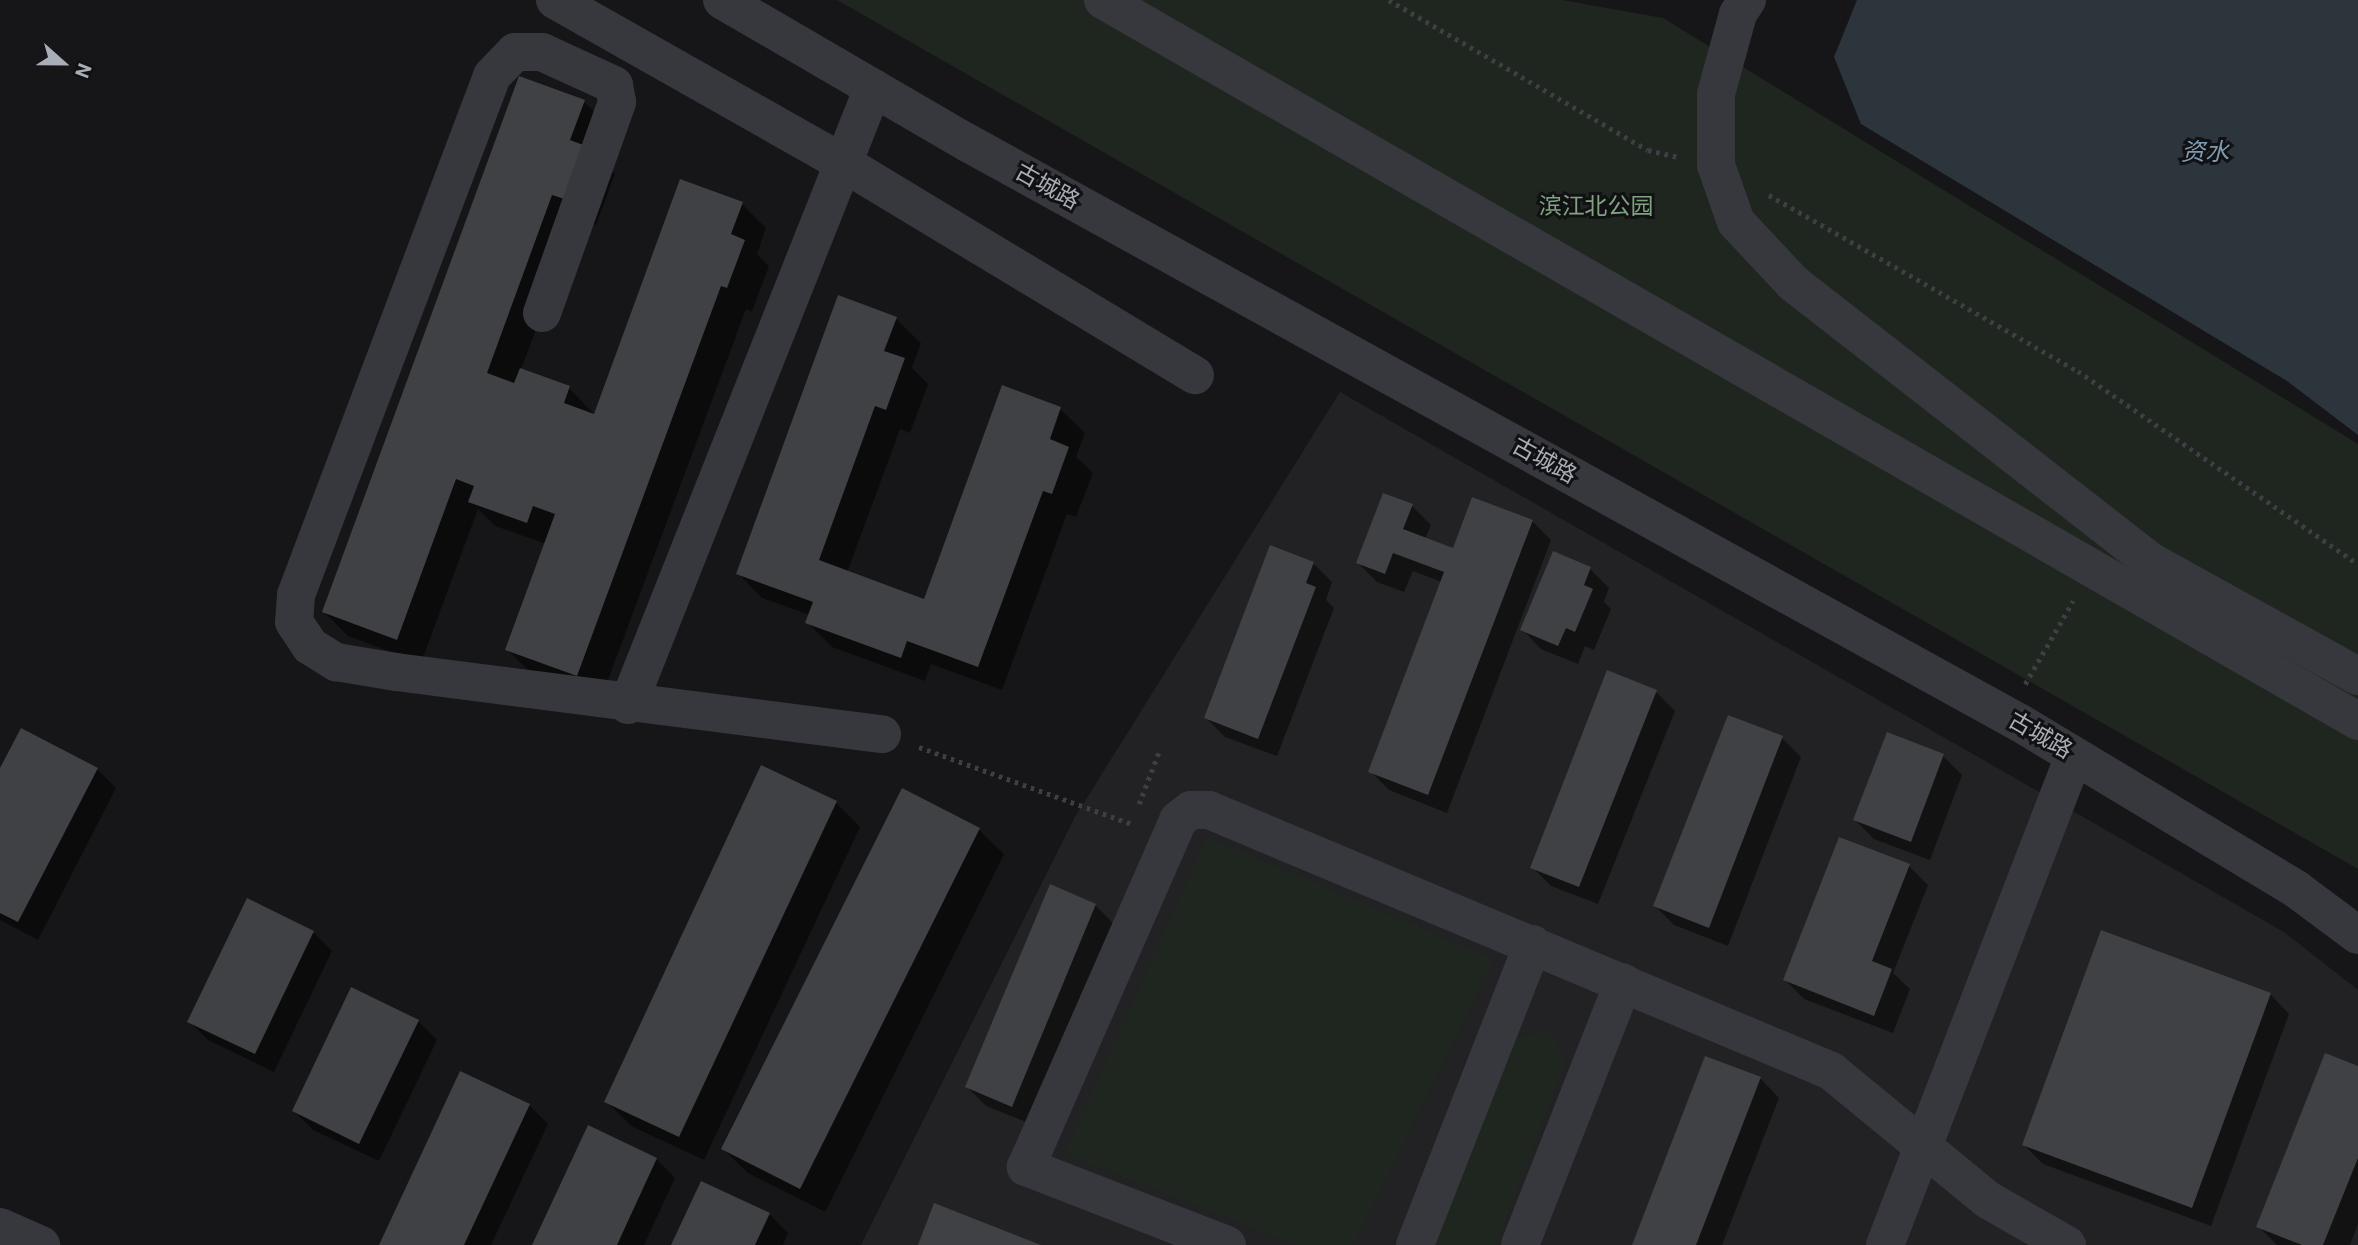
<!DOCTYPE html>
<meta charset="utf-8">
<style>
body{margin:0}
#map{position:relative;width:2358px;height:1245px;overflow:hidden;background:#161618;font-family:Roboto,"Noto Sans SC",sans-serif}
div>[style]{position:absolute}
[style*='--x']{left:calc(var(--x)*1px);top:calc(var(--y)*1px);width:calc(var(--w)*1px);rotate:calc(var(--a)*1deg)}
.built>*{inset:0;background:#222225}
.green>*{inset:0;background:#1e261f}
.water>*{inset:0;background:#2c353c}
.shadow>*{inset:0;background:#0007}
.building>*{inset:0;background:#404145}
.path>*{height:4.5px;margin-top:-2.25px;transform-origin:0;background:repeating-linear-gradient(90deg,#3d3f44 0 3.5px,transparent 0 8.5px)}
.minor>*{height:38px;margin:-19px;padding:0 19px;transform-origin:19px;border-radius:19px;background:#37383d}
span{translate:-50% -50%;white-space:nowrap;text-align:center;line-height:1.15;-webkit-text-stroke:6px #111113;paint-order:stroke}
.street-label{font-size:23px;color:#a8adb8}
.park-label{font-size:23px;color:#7fa381}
.water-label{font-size:24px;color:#7f9bb3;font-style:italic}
.north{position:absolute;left:28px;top:28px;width:70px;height:70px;-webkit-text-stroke:5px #111113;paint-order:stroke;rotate:111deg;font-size:19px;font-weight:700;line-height:28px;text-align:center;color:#a8adb8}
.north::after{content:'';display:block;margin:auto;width:24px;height:32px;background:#a8adb8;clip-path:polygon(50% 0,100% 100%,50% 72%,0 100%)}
</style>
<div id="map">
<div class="built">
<div style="clip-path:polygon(1340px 392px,2284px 932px,2358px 990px,2358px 1245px,861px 1245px,1075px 817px)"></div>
</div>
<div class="green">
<div style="clip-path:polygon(837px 0,1562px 0,1663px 18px,2358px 444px,2358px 869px)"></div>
<div style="clip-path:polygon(1207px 836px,1494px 959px,1354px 1245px,1295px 1245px,1064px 1154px)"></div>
<div style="clip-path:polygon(1544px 1031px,1556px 1041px,1566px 1062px,1496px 1245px,1433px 1245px,1512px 1039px)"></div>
</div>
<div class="water">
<div style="clip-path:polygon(1857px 0,2358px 0,2358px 435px,2287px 381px,1861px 124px,1834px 57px)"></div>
</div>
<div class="shadow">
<div style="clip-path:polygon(584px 102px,609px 126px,597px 156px,615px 174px,596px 225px,577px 218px,521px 370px,569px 388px,595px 415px,742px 204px,766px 228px,757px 254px,769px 266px,752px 312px,746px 309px,601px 699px,532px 674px,507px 649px,546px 544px,495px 526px,478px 509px,421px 663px,348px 636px,324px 612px)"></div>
<div style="clip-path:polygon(839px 298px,896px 319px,921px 343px,912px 368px,928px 384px,910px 433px,900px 429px,847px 573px,925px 601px,1060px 409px,1085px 433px,1076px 457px,1093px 473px,1076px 517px,1067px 514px,1002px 690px,931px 664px,925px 681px,832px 647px,807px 622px,810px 615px,762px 598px,738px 573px)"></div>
<div style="clip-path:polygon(1412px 506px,1431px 525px,1425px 539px,1454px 550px,1532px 521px,1551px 540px,1447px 813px,1389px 790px,1370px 771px,1442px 582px,1413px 571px,1404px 592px,1377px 582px,1358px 563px)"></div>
<div style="clip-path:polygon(1554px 553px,1590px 569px,1609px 588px,1604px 602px,1611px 609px,1594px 650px,1585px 646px,1578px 664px,1541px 649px,1522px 629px)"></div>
<div style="clip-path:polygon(1313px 563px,1332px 582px,1326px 600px,1334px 608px,1277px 756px,1225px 737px,1206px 718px)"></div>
<div style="clip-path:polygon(1656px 692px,1675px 711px,1598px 904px,1551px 886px,1532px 867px)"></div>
<div style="clip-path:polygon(1729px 717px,1782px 738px,1801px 757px,1728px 946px,1674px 925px,1655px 906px)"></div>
<div style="clip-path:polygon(1888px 734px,1943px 756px,1962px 775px,1930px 860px,1874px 839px,1855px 820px)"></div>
<div style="clip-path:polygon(97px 769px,116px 788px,38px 940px,0 920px,0 772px)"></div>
<div style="clip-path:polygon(903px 791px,979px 830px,1004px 854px,825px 1212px,748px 1173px,723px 1149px)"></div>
<div style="clip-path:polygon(836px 803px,860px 827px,704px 1160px,631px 1126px,606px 1101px)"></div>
<div style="clip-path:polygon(1909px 866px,1928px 885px,1893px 973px,1910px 989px,1893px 1033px,1804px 999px,1785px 980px)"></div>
<div style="clip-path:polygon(1095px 905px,1114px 924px,1031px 1124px,986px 1106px,967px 1087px)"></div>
<div style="clip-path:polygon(313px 932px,332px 951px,274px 1072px,208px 1040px,189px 1021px)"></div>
<div style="clip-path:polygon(2270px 994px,2289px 1014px,2211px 1226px,2043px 1164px,2024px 1145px)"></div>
<div style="clip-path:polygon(418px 1021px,437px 1040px,379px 1161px,313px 1130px,294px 1111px)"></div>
<div style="clip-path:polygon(2358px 1068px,2358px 1224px,2350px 1245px,2277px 1245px,2258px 1226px)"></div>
<div style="clip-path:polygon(1760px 1078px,1779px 1098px,1722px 1245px,1634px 1245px)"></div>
<div style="clip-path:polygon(529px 1105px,548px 1124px,491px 1245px,381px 1245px)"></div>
<div style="clip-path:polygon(656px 1159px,675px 1178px,644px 1245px,534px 1245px)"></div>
<div style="clip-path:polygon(769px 1214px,788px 1233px,783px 1245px,673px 1245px)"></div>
</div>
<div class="building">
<div style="clip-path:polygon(519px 76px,585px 100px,570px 140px,591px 148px,571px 201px,552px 195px,487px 373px,514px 383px,520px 368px,570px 386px,564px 403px,594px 414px,680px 179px,743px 202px,731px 234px,745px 240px,727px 288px,721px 286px,577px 676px,505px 650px,555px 514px,533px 506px,527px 523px,468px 502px,474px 486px,456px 479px,397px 640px,322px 612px)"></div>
<div style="clip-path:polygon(838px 295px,897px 317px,884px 351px,905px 358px,886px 410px,875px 406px,819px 560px,924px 599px,1002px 385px,1061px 407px,1050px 439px,1069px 447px,1052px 494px,1043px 491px,978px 667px,907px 641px,901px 658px,805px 623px,813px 602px,736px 574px)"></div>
<div style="clip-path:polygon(1383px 493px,1413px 504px,1403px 529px,1453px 548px,1472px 497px,1533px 520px,1428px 795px,1368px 772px,1444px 572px,1393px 553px,1385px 574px,1356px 563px)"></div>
<div style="clip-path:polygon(1270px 545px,1314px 562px,1306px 583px,1316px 587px,1258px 739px,1204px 718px)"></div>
<div style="clip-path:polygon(1553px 551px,1591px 567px,1584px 585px,1593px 589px,1575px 632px,1566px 628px,1558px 646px,1520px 630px)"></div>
<div style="clip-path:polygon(1607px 670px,1657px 690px,1579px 887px,1530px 868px)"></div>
<div style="clip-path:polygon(1728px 715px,1783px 736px,1709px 928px,1653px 906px)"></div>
<div style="clip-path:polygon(21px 728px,98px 768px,18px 922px,0 913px,0 768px)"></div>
<div style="clip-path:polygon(1887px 732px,1944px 754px,1911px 842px,1853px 820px)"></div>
<div style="clip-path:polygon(761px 765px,837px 801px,679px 1137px,604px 1102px)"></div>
<div style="clip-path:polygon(902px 788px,980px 828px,800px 1189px,721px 1149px)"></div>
<div style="clip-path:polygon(1839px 837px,1910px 864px,1872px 961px,1892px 969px,1874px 1016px,1783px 980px)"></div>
<div style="clip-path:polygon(1050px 884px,1096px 904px,1012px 1107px,965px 1087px)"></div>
<div style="clip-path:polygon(247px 898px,314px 931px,255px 1054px,187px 1022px)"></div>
<div style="clip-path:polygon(2101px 930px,2271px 993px,2192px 1208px,2022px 1145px)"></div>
<div style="clip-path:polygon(351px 987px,419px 1020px,359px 1144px,292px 1111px)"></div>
<div style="clip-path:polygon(2325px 1053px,2358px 1066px,2358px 1158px,2323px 1245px,2302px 1245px,2256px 1227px)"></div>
<div style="clip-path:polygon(1705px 1056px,1761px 1077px,1696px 1245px,1632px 1245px)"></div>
<div style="clip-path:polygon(460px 1071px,530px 1104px,464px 1245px,379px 1245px)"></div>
<div style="clip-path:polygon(588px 1125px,657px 1158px,617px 1245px,532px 1245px)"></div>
<div style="clip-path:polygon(701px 1181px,770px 1213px,755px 1245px,671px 1245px)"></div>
<div style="clip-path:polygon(934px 1203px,1041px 1245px,918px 1245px)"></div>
</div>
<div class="path">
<div style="--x:1389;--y:0;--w:299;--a:30.1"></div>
<div style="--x:1648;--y:150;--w:31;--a:13"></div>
<div style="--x:1769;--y:195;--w:356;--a:29.7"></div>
<div style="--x:2078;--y:371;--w:340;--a:34.6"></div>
<div style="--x:2025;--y:684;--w:96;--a:-60"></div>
<div style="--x:919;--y:747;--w:226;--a:19.9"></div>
<div style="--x:1139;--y:804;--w:59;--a:-69.1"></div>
</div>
<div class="minor">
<div style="--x:555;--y:0;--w:331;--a:29.5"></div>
<div style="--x:843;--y:163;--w:411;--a:31.1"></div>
<div style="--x:722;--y:0;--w:285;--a:30.2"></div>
<div style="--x:968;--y:143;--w:1201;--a:28.87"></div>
<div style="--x:2020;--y:723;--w:322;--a:31"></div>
<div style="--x:2296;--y:889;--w:77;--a:36.6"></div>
<div style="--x:1103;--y:0;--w:1447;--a:29.88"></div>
<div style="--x:1747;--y:0;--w:17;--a:123"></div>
<div style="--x:1738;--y:14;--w:83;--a:105.4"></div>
<div style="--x:1716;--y:94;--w:71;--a:90"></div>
<div style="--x:1716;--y:165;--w:60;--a:70.7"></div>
<div style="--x:1736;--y:222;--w:83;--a:46.9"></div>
<div style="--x:1793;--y:283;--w:455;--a:37.9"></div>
<div style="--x:2152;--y:562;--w:235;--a:29"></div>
<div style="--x:542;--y:313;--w:224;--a:-70.4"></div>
<div style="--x:617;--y:102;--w:17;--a:-100"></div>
<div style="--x:614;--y:85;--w:79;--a:-155.4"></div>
<div style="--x:542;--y:52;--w:27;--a:180"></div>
<div style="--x:515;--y:52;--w:33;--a:134"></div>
<div style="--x:492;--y:76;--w:555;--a:110.69"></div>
<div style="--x:296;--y:595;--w:27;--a:94"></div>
<div style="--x:294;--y:622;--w:29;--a:56"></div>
<div style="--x:310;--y:646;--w:31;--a:32"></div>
<div style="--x:336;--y:662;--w:61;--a:9.5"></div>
<div style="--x:396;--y:672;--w:490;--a:7.3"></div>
<div style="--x:628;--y:705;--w:664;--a:-68.34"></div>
<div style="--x:0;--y:1227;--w:45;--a:23.7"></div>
<div style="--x:1227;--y:1245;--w:216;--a:-158.8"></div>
<div style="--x:1026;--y:1167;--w:379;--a:-66.3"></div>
<div style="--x:1178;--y:820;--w:16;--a:-38"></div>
<div style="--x:1191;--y:810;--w:18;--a:0"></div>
<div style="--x:1209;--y:810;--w:675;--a:22.76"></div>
<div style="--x:1831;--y:1071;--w:203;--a:39.4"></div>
<div style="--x:1988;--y:1200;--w:91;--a:29.7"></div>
<div style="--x:1415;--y:1245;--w:323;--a:-68.6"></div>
<div style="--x:1520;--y:1245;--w:282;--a:-68.5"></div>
<div style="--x:1885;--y:1245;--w:524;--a:-68.87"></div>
</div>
<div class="street-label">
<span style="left:1047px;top:187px;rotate:29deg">古城路</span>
<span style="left:1544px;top:461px;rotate:29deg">古城路</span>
<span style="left:2040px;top:736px;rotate:30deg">古城路</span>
</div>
<div class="park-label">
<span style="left:1596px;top:207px">滨江北公园</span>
</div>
<div class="water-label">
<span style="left:2205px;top:153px">资水</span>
</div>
<div class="north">N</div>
</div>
